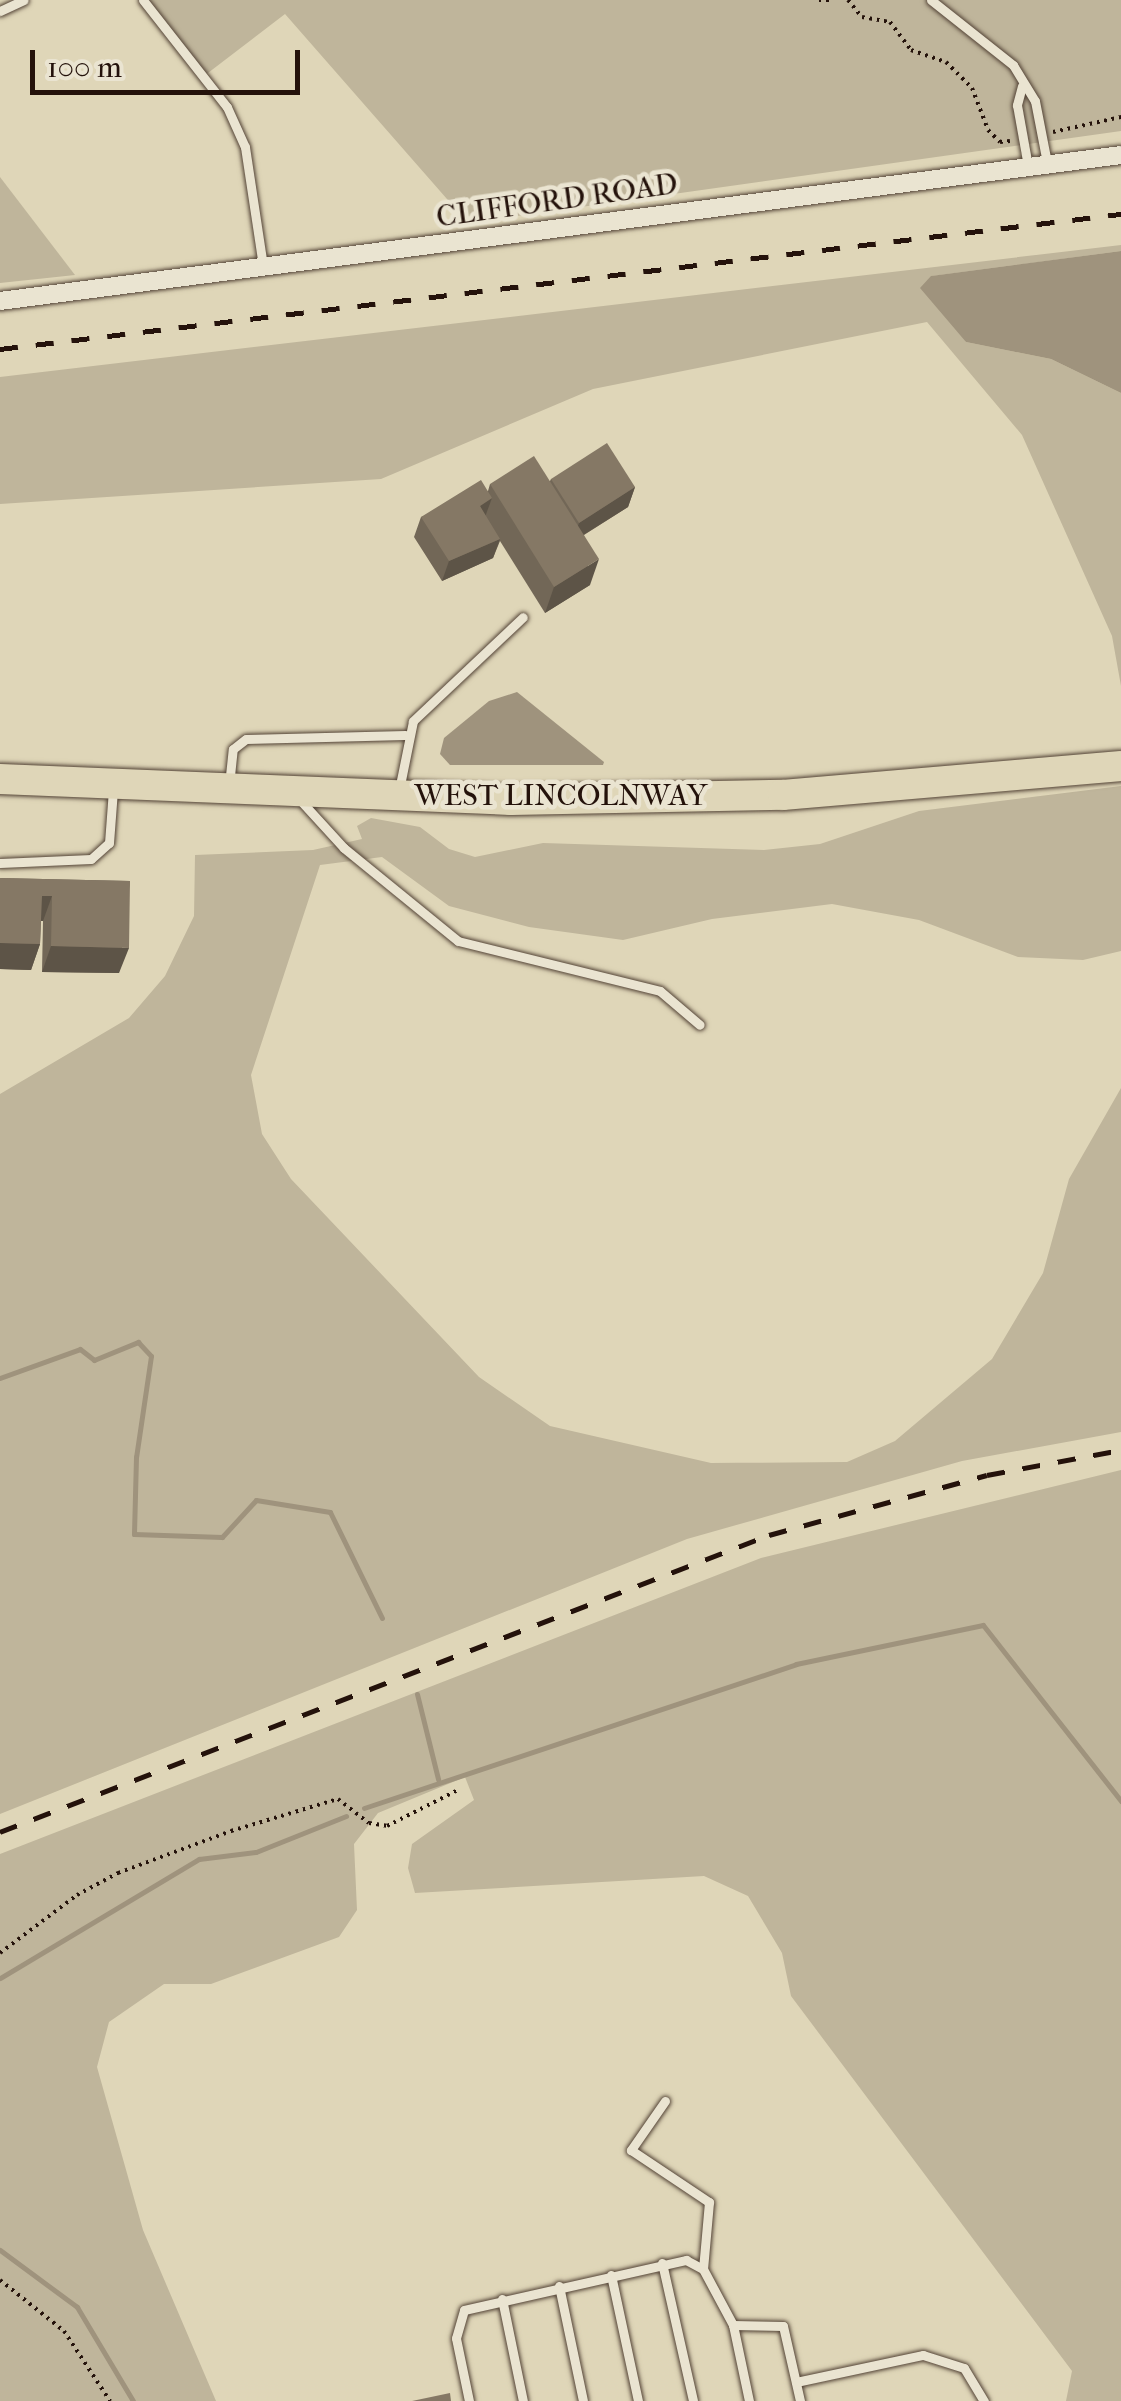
<!DOCTYPE html>
<style>
body{margin:0}
#map{position:relative;width:1121px;height:2401px;overflow:hidden;background:#dfd6b8;font-family:"IM FELL French Canon",serif}
div>[style]{position:absolute}
[style*='--x']{left:calc(var(--x)*1px);top:calc(var(--y)*1px);width:calc(var(--w)*1px);rotate:calc(var(--a)*1deg)}
.green>*{inset:0;background:#bfb59b}
.water>*{inset:0;background:#9f937d}
.stream>*{height:5px;margin:-2.5px;padding:0 2.5px;transform-origin:2.5px;border-radius:2.5px;background:#9f937d}
.path>*{height:4px;margin-top:-2px;transform-origin:0;background:repeating-linear-gradient(90deg,#24120b 0 2.5px,transparent 0 7.5px)}
.roads{filter:drop-shadow(0 0 2px #534336) drop-shadow(0 0 2px #534336)}
.lane>*{height:9px;margin:-4.5px;padding:0 4.5px;transform-origin:4.5px;border-radius:4.5px;background:#eae4d1}
.street>*{height:18px;margin:-9px;padding:0 9px;transform-origin:9px;border-radius:9px;background:#eae4d1}
.primary>*{height:30px;margin:-15px;padding:0 15px;transform-origin:15px;border-radius:15px;background:#dfd6b8}
.rail>*{height:5px;margin-top:-2.5px;transform-origin:0;background:repeating-linear-gradient(90deg,#24120b 0 18px,transparent 0 36px)}
.wall>*{inset:0;background:#726757}
.shaded-wall>*{inset:0;background:#5d5447}
.building>*{inset:0;background:#857865}
span{translate:-50% -50%;white-space:nowrap;text-align:center;line-height:1.15;-webkit-text-stroke:9px #eae4d1;paint-order:stroke}
.street-label{font-size:30px;color:#24120b}
.scale{position:absolute;left:30px;top:50px;width:270px;height:45px;box-sizing:border-box;border:5px solid #24120b;border-top:0;padding-left:12px;font-size:30px;line-height:35px;white-space:nowrap;color:#24120b;-webkit-text-stroke:8px #eae4d1;paint-order:stroke}
</style>
<div id="map">
<div class="green">
<div style="clip-path:polygon(143px 0,1121px 0,1121px 131px,468px 223px,285px 14px,204px 76px)"></div>
<div style="clip-path:polygon(0 177px,75px 275px,0 283px)"></div>
<div style="clip-path:polygon(1121px 245px,1121px 251px,932px 276px,966px 342px,1051px 359px,1121px 393px,1121px 686px,1112px 636px,1022px 435px,927px 322px,593px 389px,381px 479px,0 504px,0 377px)"></div>
<div style="clip-path:polygon(1121px 786px,1121px 951px,1083px 960px,1018px 957px,919px 920px,832px 904px,712px 919px,623px 940px,529px 927px,449px 906px,382px 857px,320px 865px,251px 1075px,262px 1134px,291px 1179px,479px 1377px,550px 1426px,711px 1463px,847px 1462px,895px 1441px,992px 1359px,1043px 1273px,1069px 1179px,1121px 1088px,1121px 1432px,962px 1461px,687px 1539px,0 1814px,0 1094px,129px 1018px,165px 976px,194px 916px,195px 855px,313px 850px,362px 839px,357px 826px,371px 818px,420px 827px,449px 849px,475px 857px,543px 843px,764px 850px,820px 844px,919px 811px)"></div>
<div style="clip-path:polygon(1121px 1470px,1121px 2401px,1066px 2401px,1072px 2371px,791px 1996px,782px 1953px,748px 1896px,704px 1876px,415px 1893px,408px 1868px,412px 1844px,474px 1800px,465px 1777px,378px 1813px,354px 1844px,357px 1910px,339px 1937px,211px 1984px,164px 1984px,109px 2022px,97px 2067px,143px 2230px,216px 2401px,0 2401px,0 1854px,761px 1558px)"></div>
</div>
<div class="water">
<div style="clip-path:polygon(1121px 251px,1121px 393px,1051px 359px,966px 342px,920px 288px,931px 276px)"></div>
<div style="clip-path:polygon(517px 692px,604px 762px,603px 765px,450px 765px,440px 754px,444px 738px,489px 701px)"></div>
</div>
<div class="stream">
<div style="--x:0;--y:1378;--w:85;--a:-19.9"></div>
<div style="--x:80;--y:1349;--w:18;--a:38"></div>
<div style="--x:94;--y:1360;--w:48;--a:-22.2"></div>
<div style="--x:138;--y:1342;--w:19;--a:47"></div>
<div style="--x:151;--y:1356;--w:102;--a:98.4"></div>
<div style="--x:136;--y:1457;--w:77;--a:91.5"></div>
<div style="--x:134;--y:1534;--w:88;--a:2"></div>
<div style="--x:222;--y:1537;--w:50;--a:-47.4"></div>
<div style="--x:256;--y:1500;--w:75;--a:9.2"></div>
<div style="--x:330;--y:1512;--w:118;--a:63.9"></div>
<div style="--x:417;--y:1694;--w:88;--a:76.1"></div>
<div style="--x:364;--y:1808;--w:455;--a:-18.4"></div>
<div style="--x:796;--y:1664;--w:191;--a:-11.8"></div>
<div style="--x:983;--y:1625;--w:224;--a:51.9"></div>
<div style="--x:0;--y:1978;--w:232;--a:-30.9"></div>
<div style="--x:199;--y:1859;--w:57;--a:-7"></div>
<div style="--x:256;--y:1852;--w:97;--a:-21.8"></div>
<div style="--x:0;--y:2250;--w:96;--a:36.5"></div>
<div style="--x:77;--y:2307;--w:109;--a:59.2"></div>
</div>
<div class="path">
<div style="--x:819;--y:0;--w:11;--a:0"></div>
<div style="--x:848;--y:0;--w:22;--a:51"></div>
<div style="--x:862;--y:17;--w:28;--a:10"></div>
<div style="--x:890;--y:22;--w:35;--a:53"></div>
<div style="--x:911;--y:50;--w:37;--a:19"></div>
<div style="--x:946;--y:62;--w:37;--a:45"></div>
<div style="--x:972;--y:88;--w:45;--a:69.1"></div>
<div style="--x:988;--y:130;--w:17;--a:45"></div>
<div style="--x:1000;--y:142;--w:10;--a:-6"></div>
<div style="--x:1053;--y:132;--w:70;--a:-12.4"></div>
<div style="--x:0;--y:1953;--w:96;--a:-37"></div>
<div style="--x:77;--y:1895;--w:47;--a:-28.2"></div>
<div style="--x:118;--y:1873;--w:121;--a:-20.4"></div>
<div style="--x:231;--y:1831;--w:112;--a:-16.7"></div>
<div style="--x:338;--y:1799;--w:39;--a:38"></div>
<div style="--x:369;--y:1823;--w:18;--a:9"></div>
<div style="--x:387;--y:1826;--w:80;--a:-26.9"></div>
<div style="--x:0;--y:2280;--w:82;--a:38.6"></div>
<div style="--x:64;--y:2331;--w:84;--a:56.7"></div>
</div>
<div class="roads">
<div class="lane">
<div style="--x:143;--y:0;--w:136;--a:51.9"></div>
<div style="--x:227;--y:107;--w:44;--a:65.8"></div>
<div style="--x:245;--y:147;--w:120;--a:81.4"></div>
<div style="--x:931;--y:0;--w:105;--a:38.4"></div>
<div style="--x:1013;--y:65;--w:42;--a:58.6"></div>
<div style="--x:1035;--y:101;--w:63;--a:79"></div>
<div style="--x:0;--y:11;--w:26;--a:-25"></div>
<div style="--x:1022;--y:86;--w:20;--a:105"></div>
<div style="--x:1017;--y:105;--w:62;--a:79.8"></div>
<div style="--x:229;--y:785;--w:36;--a:-84"></div>
<div style="--x:233;--y:749;--w:16;--a:-38"></div>
<div style="--x:246;--y:739;--w:159;--a:-1.4"></div>
<div style="--x:399;--y:790;--w:70;--a:-78.5"></div>
<div style="--x:413;--y:721;--w:151;--a:-43.4"></div>
<div style="--x:300;--y:800;--w:65;--a:47.5"></div>
<div style="--x:344;--y:848;--w:147;--a:39.2"></div>
<div style="--x:458;--y:941;--w:208;--a:13.9"></div>
<div style="--x:660;--y:991;--w:52;--a:40.4"></div>
<div style="--x:0;--y:863;--w:91;--a:-2.5"></div>
<div style="--x:91;--y:859;--w:24;--a:-42"></div>
<div style="--x:109;--y:843;--w:53;--a:-85.7"></div>
<div style="--x:665;--y:2101;--w:60;--a:124.8"></div>
<div style="--x:631;--y:2150;--w:94;--a:33.7"></div>
<div style="--x:709;--y:2202;--w:67;--a:95.1"></div>
<div style="--x:662;--y:2263;--w:141;--a:77.3"></div>
<div style="--x:611;--y:2275;--w:129;--a:77.9"></div>
<div style="--x:559;--y:2286;--w:117;--a:78.2"></div>
<div style="--x:502;--y:2299;--w:104;--a:78.4"></div>
<div style="--x:733;--y:2325;--w:78;--a:78.1"></div>
<div style="--x:796;--y:2382;--w:130;--a:-12"></div>
<div style="--x:923;--y:2355;--w:43;--a:17.6"></div>
<div style="--x:964;--y:2368;--w:39;--a:59"></div>
<div style="--x:469;--y:2401;--w:64;--a:-101.7"></div>
<div style="--x:456;--y:2338;--w:29;--a:-74"></div>
<div style="--x:464;--y:2310;--w:228;--a:-12.7"></div>
<div style="--x:686;--y:2260;--w:19;--a:28"></div>
<div style="--x:703;--y:2269;--w:64;--a:61.8"></div>
<div style="--x:733;--y:2325;--w:50;--a:1.1"></div>
<div style="--x:783;--y:2326;--w:77;--a:77.2"></div>
</div>
<div class="street">
<div style="--x:0;--y:301;--w:1130;--a:-7.42"></div>
</div>
<div class="primary">
<div style="--x:0;--y:779;--w:511;--a:2.35"></div>
<div style="--x:511;--y:800;--w:272;--a:-1.1"></div>
<div style="--x:783;--y:795;--w:339;--a:-4.9"></div>
</div>
</div>
<div class="rail">
<div style="--x:0;--y:349;--w:1129;--a:-6.87"></div>
<div style="--x:0;--y:1832;--w:824;--a:-21.12"></div>
<div style="--x:769;--y:1535;--w:226;--a:-15.4"></div>
<div style="--x:987;--y:1475;--w:136;--a:-10.6"></div>
</div>
<div class="wall">
<div style="clip-path:polygon(551px 479px,635px 487px,628px 507px,584px 535px,590px 585px,545px 613px,500px 541px,493px 558px,442px 581px,414px 537px,421px 517px,488px 491px,490px 484px,550px 481px)"></div>
<div style="clip-path:polygon(0 878px,130px 881px,119px 973px,42px 972px,43px 921px,41px 921px,40px 944px,31px 970px,0 969px)"></div>
</div>
<div class="shaded-wall">
<div style="clip-path:polygon(635px 487px,628px 507px,572px 542px,579px 523px)"></div>
<div style="clip-path:polygon(492px 498px,485px 517px,480px 506px)"></div>
<div style="clip-path:polygon(500px 539px,493px 558px,442px 581px,449px 561px)"></div>
<div style="clip-path:polygon(599px 559px,590px 585px,545px 613px,554px 587px)"></div>
<div style="clip-path:polygon(42px 896px,52px 896px,43px 921px,33px 921px)"></div>
<div style="clip-path:polygon(0 943px,40px 944px,31px 970px,0 969px)"></div>
<div style="clip-path:polygon(51px 946px,129px 948px,119px 973px,42px 972px)"></div>
</div>
<div class="building">
<div style="clip-path:polygon(607px 443px,635px 487px,579px 523px,551px 479px)"></div>
<div style="clip-path:polygon(534px 456px,599px 559px,554px 587px,490px 484px)"></div>
<div style="clip-path:polygon(481px 480px,492px 498px,480px 506px,500px 539px,449px 561px,421px 517px)"></div>
<div style="clip-path:polygon(0 878px,130px 881px,129px 948px,51px 946px,52px 896px,42px 896px,40px 944px,0 943px)"></div>
<div style="clip-path:polygon(450px 2393px,451px 2401px,412px 2401px)"></div>
</div>
<div class="street-label">
<span style="left:557px;top:201px;rotate:-8deg">CLIFFORD ROAD</span>
<span style="left:561px;top:796px">WEST LINCOLNWAY</span>
</div>
<div class="scale">100 m</div>
</div>
